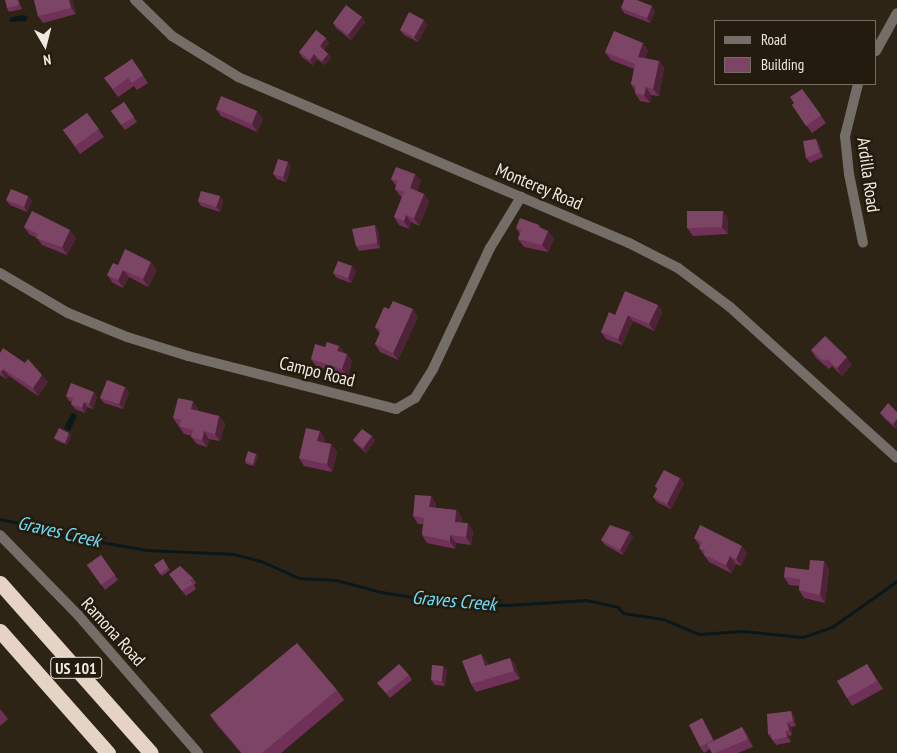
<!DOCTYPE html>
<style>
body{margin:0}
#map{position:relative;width:897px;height:753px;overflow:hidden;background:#2d2416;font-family:"PT Sans Narrow",sans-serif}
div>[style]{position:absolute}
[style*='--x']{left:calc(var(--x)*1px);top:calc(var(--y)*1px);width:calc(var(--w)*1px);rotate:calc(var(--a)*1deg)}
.water>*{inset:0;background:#0a181c}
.stream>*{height:3px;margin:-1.5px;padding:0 1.5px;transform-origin:1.5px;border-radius:1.5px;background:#0a181c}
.minor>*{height:10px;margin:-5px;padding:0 5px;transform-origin:5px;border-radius:5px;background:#756e68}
.motorway>*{height:15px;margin:-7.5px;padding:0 7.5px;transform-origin:7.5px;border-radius:7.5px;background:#e5d4c5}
.wall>*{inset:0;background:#6f3157}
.shaded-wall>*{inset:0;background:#4f2337}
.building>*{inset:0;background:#7c4566}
span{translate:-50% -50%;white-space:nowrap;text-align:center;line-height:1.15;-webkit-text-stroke:5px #231b0d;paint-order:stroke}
.shield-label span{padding:1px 4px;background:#231b0d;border:1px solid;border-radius:4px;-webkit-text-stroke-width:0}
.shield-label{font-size:16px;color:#efe9e0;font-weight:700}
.street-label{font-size:18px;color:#efe9e0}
.water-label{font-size:19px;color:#6ddefb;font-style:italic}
.legend{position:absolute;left:714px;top:20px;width:162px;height:65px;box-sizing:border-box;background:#231b0d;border:1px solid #756d61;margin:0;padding:6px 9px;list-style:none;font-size:15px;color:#efe9e0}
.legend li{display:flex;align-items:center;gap:10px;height:25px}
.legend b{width:25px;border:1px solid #756d61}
.north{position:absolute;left:20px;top:20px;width:50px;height:50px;-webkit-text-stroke:4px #231b0d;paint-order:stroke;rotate:172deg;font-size:14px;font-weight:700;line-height:20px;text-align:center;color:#efe9e0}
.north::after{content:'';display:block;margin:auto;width:18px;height:22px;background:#efe9e0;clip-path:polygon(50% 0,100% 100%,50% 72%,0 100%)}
</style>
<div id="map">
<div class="water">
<div style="clip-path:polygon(24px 15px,28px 17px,26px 21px,9px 22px,11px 17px)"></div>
<div style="clip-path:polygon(72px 413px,77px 415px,70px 431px,64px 428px)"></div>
</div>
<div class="stream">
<div style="--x:0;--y:519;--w:54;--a:11.7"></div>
<div style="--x:53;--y:530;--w:9;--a:36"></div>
<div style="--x:60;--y:535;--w:88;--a:9.8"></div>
<div style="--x:147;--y:550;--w:87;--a:2.6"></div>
<div style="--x:234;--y:554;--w:28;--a:15"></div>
<div style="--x:261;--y:561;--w:42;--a:24.1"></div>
<div style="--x:299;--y:578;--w:37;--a:3"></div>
<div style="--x:336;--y:580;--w:47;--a:14.9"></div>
<div style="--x:381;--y:592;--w:76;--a:9.1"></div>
<div style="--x:456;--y:604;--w:51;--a:1.1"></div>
<div style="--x:507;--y:605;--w:79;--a:-3.6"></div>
<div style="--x:586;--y:600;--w:33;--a:12"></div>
<div style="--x:618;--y:607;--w:8;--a:50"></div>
<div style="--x:623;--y:613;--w:40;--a:8.5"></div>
<div style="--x:663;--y:619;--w:39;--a:23"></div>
<div style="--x:699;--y:634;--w:43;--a:-4"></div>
<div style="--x:742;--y:631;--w:61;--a:5.6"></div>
<div style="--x:803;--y:637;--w:31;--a:-19"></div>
<div style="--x:832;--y:627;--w:80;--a:-35.3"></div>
</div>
<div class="minor">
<div style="--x:135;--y:0;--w:52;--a:44.2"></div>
<div style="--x:172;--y:36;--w:78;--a:31.8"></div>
<div style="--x:238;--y:77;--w:425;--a:23"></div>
<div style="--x:629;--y:243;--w:55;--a:27"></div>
<div style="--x:678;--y:268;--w:65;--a:36.9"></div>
<div style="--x:730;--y:307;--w:225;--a:42.1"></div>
<div style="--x:876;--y:51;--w:43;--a:-61.1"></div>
<div style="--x:858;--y:84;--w:54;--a:104"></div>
<div style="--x:845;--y:136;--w:38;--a:84"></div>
<div style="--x:849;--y:174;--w:70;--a:78.5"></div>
<div style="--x:0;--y:273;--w:79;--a:30.5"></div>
<div style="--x:68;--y:313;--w:64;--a:22.1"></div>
<div style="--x:127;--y:337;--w:64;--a:17.3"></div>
<div style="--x:188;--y:356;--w:215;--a:14.3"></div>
<div style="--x:396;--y:409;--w:22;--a:-30"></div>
<div style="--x:415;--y:398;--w:34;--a:-58"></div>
<div style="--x:433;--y:369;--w:134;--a:-64.8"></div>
<div style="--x:490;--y:248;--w:60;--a:-58.7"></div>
<div style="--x:0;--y:535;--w:112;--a:45.7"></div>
<div style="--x:78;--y:615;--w:183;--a:49"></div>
</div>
<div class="motorway">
<div style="--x:0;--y:583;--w:227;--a:48.4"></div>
<div style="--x:0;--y:631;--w:163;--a:48.5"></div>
</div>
<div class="wall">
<div style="clip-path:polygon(19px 0,22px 9px,9px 12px,7px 8px)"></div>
<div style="clip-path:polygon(34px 0,72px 0,76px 14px,43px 23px,38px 16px)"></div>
<div style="clip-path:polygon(621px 8px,655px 11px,650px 23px,624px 13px)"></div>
<div style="clip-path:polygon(365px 22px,351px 40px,336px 28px,333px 23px)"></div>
<div style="clip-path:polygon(427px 25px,418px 42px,404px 35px,400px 30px)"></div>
<div style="clip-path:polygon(326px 38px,329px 43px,324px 50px,328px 54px,331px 58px,325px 65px,317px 59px,313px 65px,302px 57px,299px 52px)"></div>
<div style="clip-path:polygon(648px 50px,645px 58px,659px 61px,664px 68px,659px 96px,651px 95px,650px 103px,640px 101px,635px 93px,635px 91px,631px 84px,634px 69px,611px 60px,605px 52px)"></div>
<div style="clip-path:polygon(132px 59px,148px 83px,137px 90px,134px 86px,118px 97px,104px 78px)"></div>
<div style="clip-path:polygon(802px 89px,826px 123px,812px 133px,792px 105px,794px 103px)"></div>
<div style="clip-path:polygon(124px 102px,137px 122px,125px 130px,111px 111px)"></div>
<div style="clip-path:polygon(216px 109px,257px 111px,263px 119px,257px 132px,221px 116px)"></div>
<div style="clip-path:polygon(87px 113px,104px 137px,80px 154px,63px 130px)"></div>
<div style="clip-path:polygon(819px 144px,823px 157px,810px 163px,806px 158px)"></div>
<div style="clip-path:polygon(291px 167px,286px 182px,277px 179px,273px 174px)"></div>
<div style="clip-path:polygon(415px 174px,421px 181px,417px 191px,424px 194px,429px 202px,419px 226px,411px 222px,409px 229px,399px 225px,394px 217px,402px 197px,400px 196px,395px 189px,396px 186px,391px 179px)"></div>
<div style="clip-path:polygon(28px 196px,32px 201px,27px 212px,10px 205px,6px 200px)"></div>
<div style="clip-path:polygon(220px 196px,223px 201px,220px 212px,201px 206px,198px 201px)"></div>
<div style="clip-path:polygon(728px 218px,728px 234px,693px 236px,687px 228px)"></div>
<div style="clip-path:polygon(539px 225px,542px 229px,548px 231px,554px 239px,548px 252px,524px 247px,518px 239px,520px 234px,516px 228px)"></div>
<div style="clip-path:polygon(24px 227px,76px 238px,67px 255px,42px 245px,37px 238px,29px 234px)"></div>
<div style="clip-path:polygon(378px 230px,380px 248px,359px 251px,356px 246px)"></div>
<div style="clip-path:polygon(118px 265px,157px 270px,148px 287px,129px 277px,123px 288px,113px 283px,107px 275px)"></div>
<div style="clip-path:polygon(356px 271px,351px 283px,337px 278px,333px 273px)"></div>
<div style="clip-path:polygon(658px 305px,662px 312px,654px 331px,633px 321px,622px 345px,606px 339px,601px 332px,615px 315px)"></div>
<div style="clip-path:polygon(389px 309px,418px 317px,398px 360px,380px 352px,375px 344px,380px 334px,375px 327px)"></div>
<div style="clip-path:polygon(339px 346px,344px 353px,347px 354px,352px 361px,348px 376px,316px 366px,311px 359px,325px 347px)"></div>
<div style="clip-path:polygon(811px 350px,852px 365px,842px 376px,832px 366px,829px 369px,816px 358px)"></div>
<div style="clip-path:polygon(0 353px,48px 382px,38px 396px,9px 376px,6px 379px,0 375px)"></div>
<div style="clip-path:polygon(125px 387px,129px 392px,123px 409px,104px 403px,100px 398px)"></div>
<div style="clip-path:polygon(66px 396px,97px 397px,93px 409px,87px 407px,85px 413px,75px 409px,71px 404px,72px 402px,69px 401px)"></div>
<div style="clip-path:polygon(198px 409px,198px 411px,219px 416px,225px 424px,220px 441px,209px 439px,207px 447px,197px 444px,191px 437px,192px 436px,184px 434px,173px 418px)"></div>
<div style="clip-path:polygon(897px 412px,896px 429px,884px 418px,880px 413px)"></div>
<div style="clip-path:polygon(71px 435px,67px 445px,56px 440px,54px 438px)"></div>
<div style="clip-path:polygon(372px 436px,375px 441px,366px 453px,357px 445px,353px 440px)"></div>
<div style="clip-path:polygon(325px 438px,324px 443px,331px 444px,337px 452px,332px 472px,304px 466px,299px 458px)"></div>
<div style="clip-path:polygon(256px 454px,258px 457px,254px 466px,246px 464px,245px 461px)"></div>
<div style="clip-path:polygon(680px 478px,684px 483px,671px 509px,657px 502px,653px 497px,657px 489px,655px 486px)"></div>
<div style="clip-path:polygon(431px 496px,436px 504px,435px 508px,456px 510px,462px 518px,461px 523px,473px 531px,471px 545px,456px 543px,455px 549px,427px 543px,422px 535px,423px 524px,418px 524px,413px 516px)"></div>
<div style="clip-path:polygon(633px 537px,623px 555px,605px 545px,601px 540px)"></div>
<div style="clip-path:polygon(694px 538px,747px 553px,741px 566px,736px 564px,731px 573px,709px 562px,699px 548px,700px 546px)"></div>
<div style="clip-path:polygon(101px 555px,118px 580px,105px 590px,87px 565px)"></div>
<div style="clip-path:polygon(163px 559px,170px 570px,162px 576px,154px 565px)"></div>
<div style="clip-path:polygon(824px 561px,829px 569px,825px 603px,804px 598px,799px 590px,800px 586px,789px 585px,784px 577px,809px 570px)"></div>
<div style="clip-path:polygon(169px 574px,193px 578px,196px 583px,194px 585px,196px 589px,186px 596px)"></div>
<div style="clip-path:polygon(481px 654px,487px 662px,488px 665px,510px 658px,515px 665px,520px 679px,476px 692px,471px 684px)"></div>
<div style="clip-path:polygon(867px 664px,883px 689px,852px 706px,847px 698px)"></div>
<div style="clip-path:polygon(443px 666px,447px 671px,445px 686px,435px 685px,431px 680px)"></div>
<div style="clip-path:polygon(409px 675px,412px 680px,390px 698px,377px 683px)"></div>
<div style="clip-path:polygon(337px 690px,344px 700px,281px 753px,241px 753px,217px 725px,210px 715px)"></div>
<div style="clip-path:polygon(0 709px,8px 719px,0 726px)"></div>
<div style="clip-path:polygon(791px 711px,794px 716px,796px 726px,791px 727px,792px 735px,789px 736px,791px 742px,776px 745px,768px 734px)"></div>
<div style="clip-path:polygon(702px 718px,714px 741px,742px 727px,747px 734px,753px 747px,738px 753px,712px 753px,710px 749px,704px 753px,700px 747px)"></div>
</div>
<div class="shaded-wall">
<div style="clip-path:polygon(18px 0,19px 0,22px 9px,19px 5px)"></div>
<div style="clip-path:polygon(69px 0,72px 0,76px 14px,71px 8px)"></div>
<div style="clip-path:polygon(652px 6px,655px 11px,650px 23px,647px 18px)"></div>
<div style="clip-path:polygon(362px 17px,365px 22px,351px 40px,348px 35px)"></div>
<div style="clip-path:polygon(424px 20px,427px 25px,418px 42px,414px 37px)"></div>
<div style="clip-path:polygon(326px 38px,329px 43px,323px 51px,320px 46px)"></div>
<div style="clip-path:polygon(643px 43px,648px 50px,643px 64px,638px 57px)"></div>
<div style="clip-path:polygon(314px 54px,317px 59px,313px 65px,310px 60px)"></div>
<div style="clip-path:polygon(328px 54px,331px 58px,325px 65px,322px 61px)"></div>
<div style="clip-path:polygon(659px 61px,664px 68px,659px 96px,653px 89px)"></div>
<div style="clip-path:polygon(646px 87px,651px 95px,650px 103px,644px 95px)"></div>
<div style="clip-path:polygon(257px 111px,263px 119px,257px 132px,252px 124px)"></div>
<div style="clip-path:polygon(816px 139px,819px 144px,823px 157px,820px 152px)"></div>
<div style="clip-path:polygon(288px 162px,291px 167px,286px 182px,283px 177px)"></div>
<div style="clip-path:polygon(415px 174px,421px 181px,415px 196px,410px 188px)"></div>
<div style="clip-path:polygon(424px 194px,429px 202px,419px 226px,414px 218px)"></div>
<div style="clip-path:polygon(28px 196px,32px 201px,27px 212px,24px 207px)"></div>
<div style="clip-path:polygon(220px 196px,223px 201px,220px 212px,216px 207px)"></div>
<div style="clip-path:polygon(723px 211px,728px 218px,728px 234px,722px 227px)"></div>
<div style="clip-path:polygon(406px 215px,411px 222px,409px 229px,404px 221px)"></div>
<div style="clip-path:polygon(375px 225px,378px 230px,380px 248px,377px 243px)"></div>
<div style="clip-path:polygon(70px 230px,76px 238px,67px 255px,62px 247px)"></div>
<div style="clip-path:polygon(548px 231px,554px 239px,548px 252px,542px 245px)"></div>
<div style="clip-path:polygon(151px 262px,157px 270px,148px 287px,143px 279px)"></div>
<div style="clip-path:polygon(352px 266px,356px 271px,351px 283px,348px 278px)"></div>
<div style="clip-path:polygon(123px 270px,129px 277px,123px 288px,118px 280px)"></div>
<div style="clip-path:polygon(658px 305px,662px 312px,654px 331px,649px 324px)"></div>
<div style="clip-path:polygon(413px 309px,418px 317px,398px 360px,393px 353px)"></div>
<div style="clip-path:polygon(628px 315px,633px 321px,622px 345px,618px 339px)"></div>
<div style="clip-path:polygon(339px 346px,344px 353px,337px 351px)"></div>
<div style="clip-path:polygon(347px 354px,352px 361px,348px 376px,342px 369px)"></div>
<div style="clip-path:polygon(847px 357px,852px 365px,842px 376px,837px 368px)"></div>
<div style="clip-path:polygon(3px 369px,9px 376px,6px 379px,1px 372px)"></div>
<div style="clip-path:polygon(42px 375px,48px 382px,38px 396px,33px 388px)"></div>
<div style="clip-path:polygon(125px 387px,129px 392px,123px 409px,119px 404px)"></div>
<div style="clip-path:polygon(94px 392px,97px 397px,93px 409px,89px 404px)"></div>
<div style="clip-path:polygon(193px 401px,198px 409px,196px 416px,191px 409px)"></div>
<div style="clip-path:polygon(84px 402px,87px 407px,85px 413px,82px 408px)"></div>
<div style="clip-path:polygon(219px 416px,225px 424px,220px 441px,215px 434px)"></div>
<div style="clip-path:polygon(897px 419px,897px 428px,896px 429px,893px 424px)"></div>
<div style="clip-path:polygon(204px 431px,209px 439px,207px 447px,202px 440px)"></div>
<div style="clip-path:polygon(320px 431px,325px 438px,322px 449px,317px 441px)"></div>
<div style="clip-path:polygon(69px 433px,71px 435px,67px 445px,65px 443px)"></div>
<div style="clip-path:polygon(372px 436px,375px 441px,366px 453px,363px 448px)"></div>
<div style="clip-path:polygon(331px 444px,337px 452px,332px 472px,327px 464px)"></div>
<div style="clip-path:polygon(256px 454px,258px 457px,254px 466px,253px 464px)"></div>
<div style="clip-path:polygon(680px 478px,684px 483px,671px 509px,667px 504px)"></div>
<div style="clip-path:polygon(431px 496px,436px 504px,435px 515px,429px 507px)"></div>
<div style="clip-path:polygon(456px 510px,462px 518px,460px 529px,455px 522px)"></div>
<div style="clip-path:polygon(468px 523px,473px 531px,471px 545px,466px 537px)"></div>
<div style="clip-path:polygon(630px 532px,633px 537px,623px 555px,620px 550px)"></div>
<div style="clip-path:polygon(450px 535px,456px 543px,455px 549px,450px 541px)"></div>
<div style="clip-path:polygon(742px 546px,747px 553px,741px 566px,736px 559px)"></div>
<div style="clip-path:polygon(730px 556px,736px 564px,731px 573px,726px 565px)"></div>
<div style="clip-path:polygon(824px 561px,829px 569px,825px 603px,820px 595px)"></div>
<div style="clip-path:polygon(481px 654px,487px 662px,490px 674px,485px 666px)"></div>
<div style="clip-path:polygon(510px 658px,515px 665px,520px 679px,514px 671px)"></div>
<div style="clip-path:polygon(443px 666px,447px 671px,445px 686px,442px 681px)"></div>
<div style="clip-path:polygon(791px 711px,794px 716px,796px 726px,793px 721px)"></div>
<div style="clip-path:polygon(702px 718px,705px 723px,717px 745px,713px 740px)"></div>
<div style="clip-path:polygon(787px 722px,791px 727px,792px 735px,789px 730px)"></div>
<div style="clip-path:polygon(742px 727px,747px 734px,753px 747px,748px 739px)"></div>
<div style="clip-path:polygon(786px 731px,789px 736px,791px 742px,787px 737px)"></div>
</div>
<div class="building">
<div style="clip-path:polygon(5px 0,18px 0,19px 5px,7px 8px)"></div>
<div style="clip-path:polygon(34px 0,69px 0,71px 8px,38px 16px)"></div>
<div style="clip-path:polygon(624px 0,637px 0,652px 6px,647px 18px,621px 8px)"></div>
<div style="clip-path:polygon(346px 5px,362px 17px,348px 35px,333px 23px)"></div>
<div style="clip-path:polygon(409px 12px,424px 20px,414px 37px,400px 30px)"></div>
<div style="clip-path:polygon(316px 30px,326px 38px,320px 46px,328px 54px,322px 61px,314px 54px,310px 60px,299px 52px)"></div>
<div style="clip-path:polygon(614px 31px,643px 43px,638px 57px,659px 61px,653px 89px,646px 87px,644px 95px,635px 93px,636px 86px,631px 84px,635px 64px,605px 52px)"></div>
<div style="clip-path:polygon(132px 59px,143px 75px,132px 83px,128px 78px,113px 89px,104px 78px)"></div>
<div style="clip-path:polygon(802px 89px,821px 115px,806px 126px,792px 105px,794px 103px,790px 97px)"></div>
<div style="clip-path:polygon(221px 96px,257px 111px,252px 124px,216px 109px)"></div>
<div style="clip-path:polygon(124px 102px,134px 117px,121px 125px,111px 111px)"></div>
<div style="clip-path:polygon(87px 113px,99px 129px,75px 146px,63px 130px)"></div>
<div style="clip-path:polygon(816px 139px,820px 152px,806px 158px,803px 141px)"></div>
<div style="clip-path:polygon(278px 159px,288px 162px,283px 177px,273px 174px)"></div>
<div style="clip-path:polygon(396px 167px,415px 174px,410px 188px,424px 194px,414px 218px,406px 215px,404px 221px,394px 217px,404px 192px,395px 189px,398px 181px,391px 179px)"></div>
<div style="clip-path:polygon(11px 189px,28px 196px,24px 207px,6px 200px)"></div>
<div style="clip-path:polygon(201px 191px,220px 196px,216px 207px,198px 201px)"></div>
<div style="clip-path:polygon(32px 211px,70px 230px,62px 247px,36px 238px,38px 234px,24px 227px)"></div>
<div style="clip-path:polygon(687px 211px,723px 211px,722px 227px,687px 228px)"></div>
<div style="clip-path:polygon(520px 218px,539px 225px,538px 227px,548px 231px,542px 245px,518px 239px,521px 230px,516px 228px)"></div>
<div style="clip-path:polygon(375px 225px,377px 243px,356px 246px,352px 229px)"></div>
<div style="clip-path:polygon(125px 249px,151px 262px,143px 279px,123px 270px,118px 280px,107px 275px,113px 263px,118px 265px)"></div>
<div style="clip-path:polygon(338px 261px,352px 266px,348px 278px,333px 273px)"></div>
<div style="clip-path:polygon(625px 291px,658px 305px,649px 324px,628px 315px,618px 339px,601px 332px,609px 312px,615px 315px)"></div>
<div style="clip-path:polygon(393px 301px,413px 309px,393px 353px,375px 344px,381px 330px,375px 327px,384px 307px,389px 309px)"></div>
<div style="clip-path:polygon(825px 336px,847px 357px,837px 368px,827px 359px,823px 361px,811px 350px)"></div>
<div style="clip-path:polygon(327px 342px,339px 346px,337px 351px,347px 354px,342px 369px,311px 359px,315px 344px,325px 347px)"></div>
<div style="clip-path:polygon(3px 348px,25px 363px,28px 359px,42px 375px,33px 388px,3px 369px,1px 372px,0 371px,0 353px)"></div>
<div style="clip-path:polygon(107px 380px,125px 387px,119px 404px,100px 398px)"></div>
<div style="clip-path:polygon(71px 383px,94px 392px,89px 404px,84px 402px,82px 408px,71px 404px,73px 398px,66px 396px)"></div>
<div style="clip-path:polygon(178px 398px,193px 401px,191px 409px,219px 416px,215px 434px,204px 431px,202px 440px,191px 437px,193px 430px,179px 426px,181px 420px,173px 418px)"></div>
<div style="clip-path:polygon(888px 403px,897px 412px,897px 419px,893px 424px,880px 413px)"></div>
<div style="clip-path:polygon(59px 428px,69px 433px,65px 443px,54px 438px)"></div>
<div style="clip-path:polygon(306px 428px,320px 431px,317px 441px,331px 444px,327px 464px,299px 458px)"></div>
<div style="clip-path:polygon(362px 429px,372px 436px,363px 448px,353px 440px)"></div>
<div style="clip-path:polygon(248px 451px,256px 454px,253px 464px,245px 461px)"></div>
<div style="clip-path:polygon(664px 470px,680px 478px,667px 504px,653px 497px,658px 488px,655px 486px)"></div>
<div style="clip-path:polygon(415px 495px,431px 496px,429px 507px,456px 510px,455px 522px,468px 523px,466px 537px,450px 535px,450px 541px,422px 535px,424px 518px,413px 516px)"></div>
<div style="clip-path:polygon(610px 525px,630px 532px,620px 550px,601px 540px)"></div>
<div style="clip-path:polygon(700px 525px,742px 546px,736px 559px,730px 556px,726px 565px,704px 555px,705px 551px,699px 548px,702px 542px,694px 538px)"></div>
<div style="clip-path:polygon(101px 555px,115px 575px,101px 585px,87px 565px)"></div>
<div style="clip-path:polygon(163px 559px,168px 568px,160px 574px,154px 565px)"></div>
<div style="clip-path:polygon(810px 560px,824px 561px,820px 595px,799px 590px,800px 579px,784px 577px,785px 567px,809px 570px)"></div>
<div style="clip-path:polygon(180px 566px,193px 578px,190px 580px,193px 584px,182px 591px,169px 574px)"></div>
<div style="clip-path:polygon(297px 643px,337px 690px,262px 753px,242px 753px,210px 715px)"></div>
<div style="clip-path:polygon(481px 654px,485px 666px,510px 658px,514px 671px,471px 684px,462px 661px)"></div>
<div style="clip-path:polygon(399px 664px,409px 675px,386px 693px,377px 683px)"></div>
<div style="clip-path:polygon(867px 664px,877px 681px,847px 698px,837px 681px)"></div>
<div style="clip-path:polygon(432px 665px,443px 666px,442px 681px,431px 680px)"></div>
<div style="clip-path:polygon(791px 711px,793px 721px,787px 722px,789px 730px,786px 731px,787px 737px,772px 740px,771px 734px,768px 734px,767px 714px)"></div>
<div style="clip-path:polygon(702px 718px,713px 740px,700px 747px,689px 725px)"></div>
<div style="clip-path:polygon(742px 727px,748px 739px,715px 753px,712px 753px,707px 744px)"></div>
</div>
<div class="shield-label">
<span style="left:76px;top:668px">US 101</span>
</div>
<div class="street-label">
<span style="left:868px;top:175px;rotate:82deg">Ardilla Road</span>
<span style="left:539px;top:187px;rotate:23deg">Monterey Road</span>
<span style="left:317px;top:372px;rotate:14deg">Campo Road</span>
<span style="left:113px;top:632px;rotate:48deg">Ramona Road</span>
</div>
<div class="water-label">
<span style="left:59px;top:532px;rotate:13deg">Graves Creek</span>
<span style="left:454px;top:601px;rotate:5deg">Graves Creek</span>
</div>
<ul class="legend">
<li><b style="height:6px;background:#756e68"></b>Road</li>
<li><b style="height:14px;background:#7c4566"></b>Building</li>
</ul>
<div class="north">N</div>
</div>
